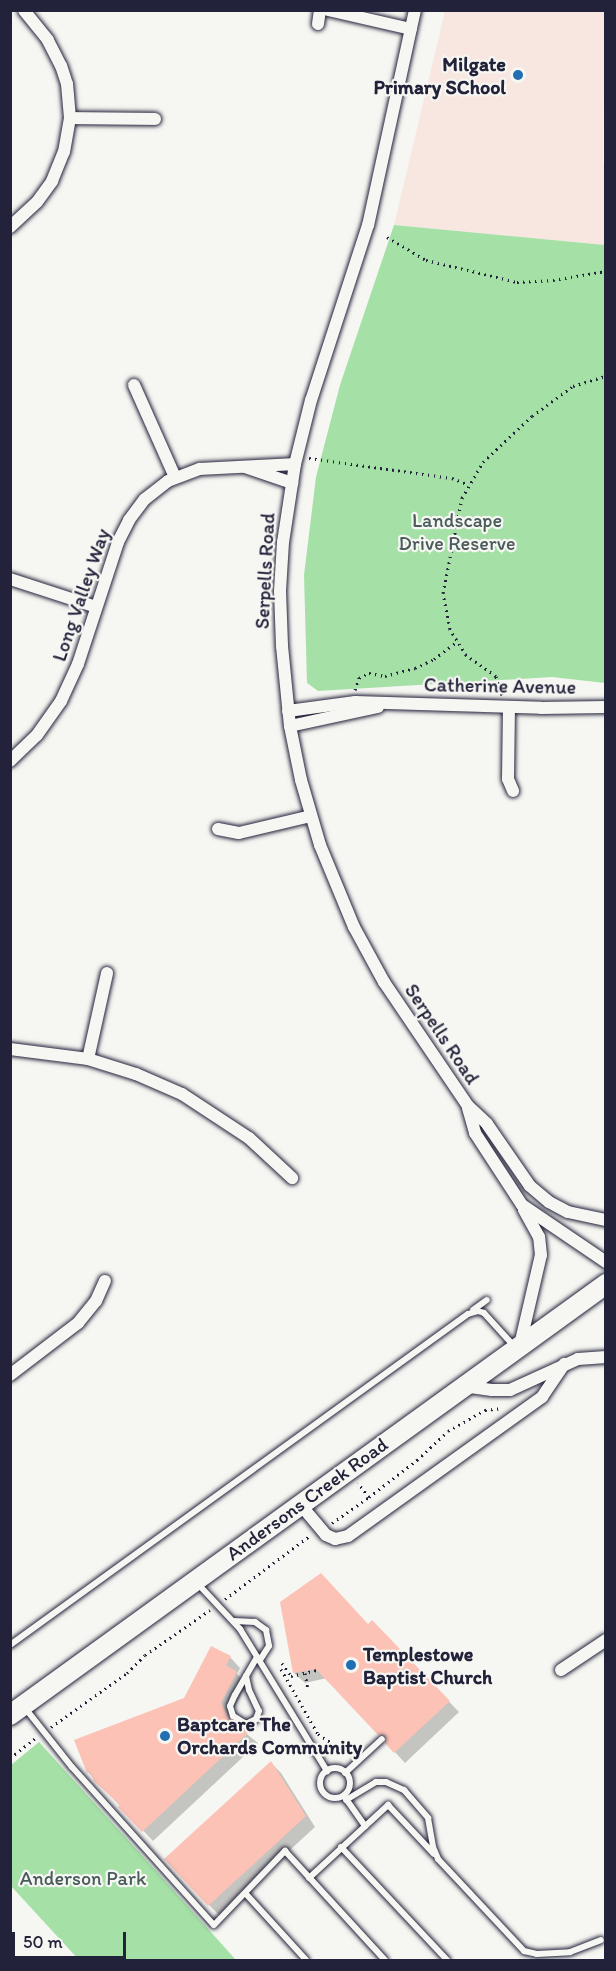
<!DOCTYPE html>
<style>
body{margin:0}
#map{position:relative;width:616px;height:1971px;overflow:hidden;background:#f6f6f2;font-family:Itim,sans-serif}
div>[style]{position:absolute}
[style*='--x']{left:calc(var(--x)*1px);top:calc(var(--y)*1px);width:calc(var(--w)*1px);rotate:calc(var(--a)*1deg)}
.built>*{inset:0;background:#f8e6e0}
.green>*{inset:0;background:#a5e1a7}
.shadow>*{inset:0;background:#0003}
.building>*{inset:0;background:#fdc2b6}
.path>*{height:3px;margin-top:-1.5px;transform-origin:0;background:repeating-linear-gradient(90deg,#22223b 0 1.5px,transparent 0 6px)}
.roads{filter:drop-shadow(0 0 2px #22223b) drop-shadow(0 0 2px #22223b)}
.lane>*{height:6px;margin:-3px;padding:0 3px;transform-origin:3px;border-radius:3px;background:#f6f6f2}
.lane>.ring{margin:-3px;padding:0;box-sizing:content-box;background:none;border:6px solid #f6f6f2;border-radius:50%}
.street>*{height:12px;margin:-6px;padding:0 6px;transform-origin:6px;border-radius:6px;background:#f6f6f2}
.primary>*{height:20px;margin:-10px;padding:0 10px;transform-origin:10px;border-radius:10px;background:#f6f6f2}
.dots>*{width:16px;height:16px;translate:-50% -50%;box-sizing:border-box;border:3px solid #f6f6f2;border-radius:50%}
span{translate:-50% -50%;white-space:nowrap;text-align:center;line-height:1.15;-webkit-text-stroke:4.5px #f6f6f2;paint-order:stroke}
.poi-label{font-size:20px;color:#22223b;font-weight:700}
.right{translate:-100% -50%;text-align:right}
.left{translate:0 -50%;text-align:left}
.park-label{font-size:20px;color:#495b5b}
.street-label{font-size:20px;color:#22223b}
.frame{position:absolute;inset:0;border:12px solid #22223b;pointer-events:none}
.scale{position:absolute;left:12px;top:1932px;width:114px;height:27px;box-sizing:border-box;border:3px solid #22223b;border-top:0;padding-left:8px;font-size:18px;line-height:21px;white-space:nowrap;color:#22223b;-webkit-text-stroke:4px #f6f6f2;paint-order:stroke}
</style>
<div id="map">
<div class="built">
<div style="clip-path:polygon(445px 11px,605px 11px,603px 161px,606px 169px,605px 245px,394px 225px)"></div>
</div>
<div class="green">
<div style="clip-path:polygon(394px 225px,605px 245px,605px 683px,552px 677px,318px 691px,307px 683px,304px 575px,316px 477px,340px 385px)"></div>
<div style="clip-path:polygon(39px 1742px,157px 1872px,236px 1960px,79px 1960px,11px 1886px,11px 1765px)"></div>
</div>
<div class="shadow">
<div style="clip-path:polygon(372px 1622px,459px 1712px,405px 1763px,327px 1678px,305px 1683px,294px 1673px)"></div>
<div style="clip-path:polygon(230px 1657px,240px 1668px,237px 1674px,247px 1684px,231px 1714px,237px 1726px,258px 1743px,153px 1841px,88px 1772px,185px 1699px)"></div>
<div style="clip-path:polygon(271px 1763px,281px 1773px,315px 1827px,219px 1915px,209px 1905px)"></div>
</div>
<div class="building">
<div style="clip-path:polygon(321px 1573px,368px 1624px,372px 1620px,450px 1701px,394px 1753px,385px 1743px,385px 1735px,378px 1735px,316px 1669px,293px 1673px,280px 1602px)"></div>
<div style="clip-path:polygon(211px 1646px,231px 1656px,226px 1665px,237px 1672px,221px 1703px,230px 1720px,249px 1732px,142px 1832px,118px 1807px,120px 1805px,94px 1781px,90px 1772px,87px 1773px,74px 1740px,184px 1698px)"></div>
<div style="clip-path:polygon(271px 1761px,306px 1816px,208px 1906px,164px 1859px)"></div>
</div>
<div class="path">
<div style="--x:387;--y:237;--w:45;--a:30.5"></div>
<div style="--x:426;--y:260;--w:94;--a:13.6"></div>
<div style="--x:517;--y:282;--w:36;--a:-3"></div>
<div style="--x:553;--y:280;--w:54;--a:-9.6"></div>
<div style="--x:309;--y:458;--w:144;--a:8"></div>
<div style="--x:452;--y:478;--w:18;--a:22"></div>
<div style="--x:355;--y:690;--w:13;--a:-72"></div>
<div style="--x:359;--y:678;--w:11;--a:-27"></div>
<div style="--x:369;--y:673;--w:16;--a:11"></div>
<div style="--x:385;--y:676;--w:31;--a:-15"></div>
<div style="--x:415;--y:668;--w:21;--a:-25"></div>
<div style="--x:434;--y:659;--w:30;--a:-37"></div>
<div style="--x:502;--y:695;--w:20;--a:-108"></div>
<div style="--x:496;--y:676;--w:37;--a:-145"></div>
<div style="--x:466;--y:655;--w:31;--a:-122"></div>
<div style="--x:450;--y:629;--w:37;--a:-101"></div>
<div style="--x:443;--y:593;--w:97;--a:-78.7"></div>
<div style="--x:462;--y:498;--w:42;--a:-59.7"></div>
<div style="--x:483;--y:462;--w:67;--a:-43.2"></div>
<div style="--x:532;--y:416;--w:51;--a:-36.2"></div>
<div style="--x:573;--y:386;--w:34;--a:-17"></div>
<div style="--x:369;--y:1497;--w:61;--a:-37.6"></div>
<div style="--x:417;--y:1460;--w:42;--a:-43.1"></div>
<div style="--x:448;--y:1431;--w:43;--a:-29.6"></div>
<div style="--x:485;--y:1410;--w:17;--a:-7"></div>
<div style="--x:332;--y:1523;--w:45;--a:-35.1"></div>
<div style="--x:369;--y:1497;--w:18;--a:-128"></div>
<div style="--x:225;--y:1599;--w:107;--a:-36.7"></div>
<div style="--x:282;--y:1663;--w:16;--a:55"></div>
<div style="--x:291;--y:1676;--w:28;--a:-13"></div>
<div style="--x:281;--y:1669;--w:75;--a:60.4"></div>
<div style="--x:318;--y:1734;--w:20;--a:33"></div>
<div style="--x:335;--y:1745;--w:16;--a:47"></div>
<div style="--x:305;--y:1673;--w:17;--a:80"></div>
<div style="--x:51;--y:1727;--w:93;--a:-35.4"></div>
<div style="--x:127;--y:1673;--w:25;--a:-45"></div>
<div style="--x:145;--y:1655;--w:79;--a:-34.7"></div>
<div style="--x:10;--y:1758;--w:33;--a:-38"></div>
</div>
<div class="roads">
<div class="lane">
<div style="--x:473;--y:1310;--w:17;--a:-36"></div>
<div style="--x:197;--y:1583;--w:63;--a:46.9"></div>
<div style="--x:240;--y:1629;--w:167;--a:58.5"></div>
<div style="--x:234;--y:1621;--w:21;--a:3"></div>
<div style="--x:255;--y:1622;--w:14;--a:36"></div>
<div style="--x:266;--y:1630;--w:16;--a:79"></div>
<div style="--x:269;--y:1646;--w:17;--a:123"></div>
<div style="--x:10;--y:1645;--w:565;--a:-35.86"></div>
<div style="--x:468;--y:1314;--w:10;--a:-17"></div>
<div style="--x:478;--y:1311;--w:6;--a:18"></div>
<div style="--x:484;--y:1313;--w:45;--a:47.7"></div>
<div style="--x:246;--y:1676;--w:14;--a:78"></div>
<div style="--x:249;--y:1690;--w:23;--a:65"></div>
<div style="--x:259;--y:1711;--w:9;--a:111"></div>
<div style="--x:256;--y:1719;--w:11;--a:153"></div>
<div style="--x:246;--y:1724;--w:15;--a:-148"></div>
<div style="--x:233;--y:1716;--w:10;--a:-107"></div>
<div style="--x:230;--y:1706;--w:12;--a:-66"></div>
<div style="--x:235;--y:1695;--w:44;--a:-59.9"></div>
<div style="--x:25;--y:1708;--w:75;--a:51.5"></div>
<div style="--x:72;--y:1767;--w:212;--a:48.1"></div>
<div style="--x:214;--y:1925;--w:103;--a:-46.2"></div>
<div style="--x:285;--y:1851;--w:148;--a:47.5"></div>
<div class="ring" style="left:320px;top:1768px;width:24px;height:24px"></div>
<div style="--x:345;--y:1773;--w:50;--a:-42.6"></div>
<div style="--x:344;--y:1796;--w:37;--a:55"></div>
<div style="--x:346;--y:1800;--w:35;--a:-31"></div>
<div style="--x:376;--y:1782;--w:10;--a:0"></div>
<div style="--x:386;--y:1782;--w:20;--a:24"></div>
<div style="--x:404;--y:1790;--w:37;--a:49"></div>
<div style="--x:428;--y:1818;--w:29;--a:80"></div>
<div style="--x:433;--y:1847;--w:13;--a:67"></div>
<div style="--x:438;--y:1859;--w:126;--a:46.9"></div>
<div style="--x:524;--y:1951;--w:13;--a:13"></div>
<div style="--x:537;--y:1954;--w:33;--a:-3"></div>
<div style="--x:570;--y:1952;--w:33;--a:-21"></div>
<div style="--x:341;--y:1847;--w:155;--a:46.8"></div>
<div style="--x:309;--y:1878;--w:108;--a:-42.7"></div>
<div style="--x:388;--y:1805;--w:67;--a:46.8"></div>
<div style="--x:246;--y:1894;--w:89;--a:47.7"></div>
</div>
<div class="street">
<div style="--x:328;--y:10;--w:85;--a:12.9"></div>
<div style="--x:415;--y:10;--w:220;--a:102.3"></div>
<div style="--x:368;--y:225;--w:184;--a:108"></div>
<div style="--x:311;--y:400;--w:66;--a:104"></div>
<div style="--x:295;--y:464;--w:79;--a:98.7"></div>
<div style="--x:283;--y:542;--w:49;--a:93.5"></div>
<div style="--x:280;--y:591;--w:55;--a:87.9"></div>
<div style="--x:282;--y:646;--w:80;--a:84.3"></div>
<div style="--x:290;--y:726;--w:55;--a:78.5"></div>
<div style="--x:301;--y:780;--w:68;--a:73.7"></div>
<div style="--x:320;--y:845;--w:89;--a:67.5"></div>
<div style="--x:354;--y:927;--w:63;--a:61.4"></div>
<div style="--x:384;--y:982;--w:150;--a:55.9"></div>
<div style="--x:468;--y:1106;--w:26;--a:43"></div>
<div style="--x:487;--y:1124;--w:75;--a:55.3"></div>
<div style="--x:530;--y:1186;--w:25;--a:40"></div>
<div style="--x:549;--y:1202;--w:21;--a:28"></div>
<div style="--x:568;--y:1212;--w:39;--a:12"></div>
<div style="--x:318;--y:24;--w:14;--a:-82"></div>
<div style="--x:70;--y:118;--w:85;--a:0.7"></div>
<div style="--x:10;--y:227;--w:37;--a:-43"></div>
<div style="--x:37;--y:202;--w:26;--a:-54"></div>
<div style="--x:52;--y:181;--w:31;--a:-68"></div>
<div style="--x:64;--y:152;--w:35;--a:-80"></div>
<div style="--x:70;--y:118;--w:34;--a:-95"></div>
<div style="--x:67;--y:84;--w:19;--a:-108"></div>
<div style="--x:61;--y:66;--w:29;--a:-117"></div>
<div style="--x:48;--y:40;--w:38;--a:-129"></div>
<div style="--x:134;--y:385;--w:101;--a:66"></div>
<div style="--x:245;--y:467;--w:50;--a:18.8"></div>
<div style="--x:10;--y:579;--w:90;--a:18"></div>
<div style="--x:509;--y:707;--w:72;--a:90.8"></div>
<div style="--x:508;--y:779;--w:13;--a:67"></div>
<div style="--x:288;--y:711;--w:68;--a:-7.7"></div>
<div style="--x:355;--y:702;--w:186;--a:1.8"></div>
<div style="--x:541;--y:708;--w:65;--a:-0.9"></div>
<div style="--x:290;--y:726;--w:90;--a:-12.2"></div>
<div style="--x:10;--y:761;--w:37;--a:-44"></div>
<div style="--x:37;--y:735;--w:42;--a:-54.8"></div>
<div style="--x:61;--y:701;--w:41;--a:-65.3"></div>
<div style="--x:78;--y:664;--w:128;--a:-71.8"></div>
<div style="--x:118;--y:542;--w:25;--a:-63"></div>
<div style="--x:129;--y:520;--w:26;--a:-53"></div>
<div style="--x:145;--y:499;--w:29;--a:-38"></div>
<div style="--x:168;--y:481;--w:34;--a:-21"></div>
<div style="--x:200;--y:469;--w:95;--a:-3"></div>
<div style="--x:218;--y:829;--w:21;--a:11"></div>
<div style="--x:239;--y:833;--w:74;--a:-13.3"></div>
<div style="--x:10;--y:1049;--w:79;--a:7.3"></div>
<div style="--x:88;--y:1059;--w:50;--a:17.4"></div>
<div style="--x:136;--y:1074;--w:50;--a:23.5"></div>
<div style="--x:182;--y:1094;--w:80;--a:33.3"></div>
<div style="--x:249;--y:1138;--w:59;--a:42.9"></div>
<div style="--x:88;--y:1059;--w:88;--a:-77.5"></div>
<div style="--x:468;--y:1108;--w:26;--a:74"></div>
<div style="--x:475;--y:1133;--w:86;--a:56.9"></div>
<div style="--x:522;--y:1205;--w:102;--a:34.2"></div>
<div style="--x:520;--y:1345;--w:92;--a:-76.9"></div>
<div style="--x:541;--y:1255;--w:18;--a:-96"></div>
<div style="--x:539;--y:1237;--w:31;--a:-119"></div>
<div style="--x:10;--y:1375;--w:86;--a:-37.4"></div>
<div style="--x:78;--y:1323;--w:28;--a:-51"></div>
<div style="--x:96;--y:1301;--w:22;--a:-66"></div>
<div style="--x:463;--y:1386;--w:29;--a:8"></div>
<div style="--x:492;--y:1390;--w:18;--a:0"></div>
<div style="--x:510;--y:1390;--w:75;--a:-24.5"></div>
<div style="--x:578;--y:1359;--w:28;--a:-4"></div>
<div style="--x:300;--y:1504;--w:40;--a:50"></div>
<div style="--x:326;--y:1535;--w:10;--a:24"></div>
<div style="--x:335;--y:1539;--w:13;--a:-13"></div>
<div style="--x:348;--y:1536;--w:239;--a:-35.6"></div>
<div style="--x:542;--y:1397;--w:40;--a:-56"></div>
<div style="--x:561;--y:1670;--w:54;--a:-33.7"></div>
</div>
<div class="primary">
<div style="--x:10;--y:1715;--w:736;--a:-35.87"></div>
</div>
</div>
<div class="dots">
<div style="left:518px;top:75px;background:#1f6fb2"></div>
<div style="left:351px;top:1665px;background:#1f6fb2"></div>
<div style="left:165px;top:1736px;background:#1f6fb2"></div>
</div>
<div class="poi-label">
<span class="right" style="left:506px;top:76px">Milgate<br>Primary SChool</span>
<span class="left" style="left:363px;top:1666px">Templestowe<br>Baptist Church</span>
<span class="left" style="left:177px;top:1736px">Baptcare The<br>Orchards Community</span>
</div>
<div class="park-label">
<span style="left:457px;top:532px">Landscape<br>Drive Reserve</span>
<span style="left:83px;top:1878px">Anderson Park</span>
</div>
<div class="street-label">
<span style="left:265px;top:571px;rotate:-87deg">Serpells Road</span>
<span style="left:81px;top:595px;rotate:-71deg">Long Valley Way</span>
<span style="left:500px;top:686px;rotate:1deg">Catherine Avenue</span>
<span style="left:442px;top:1034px;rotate:56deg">Serpells Road</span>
<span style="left:307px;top:1499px;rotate:-36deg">Andersons Creek Road</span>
</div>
<div class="frame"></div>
<div class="scale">50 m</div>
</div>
